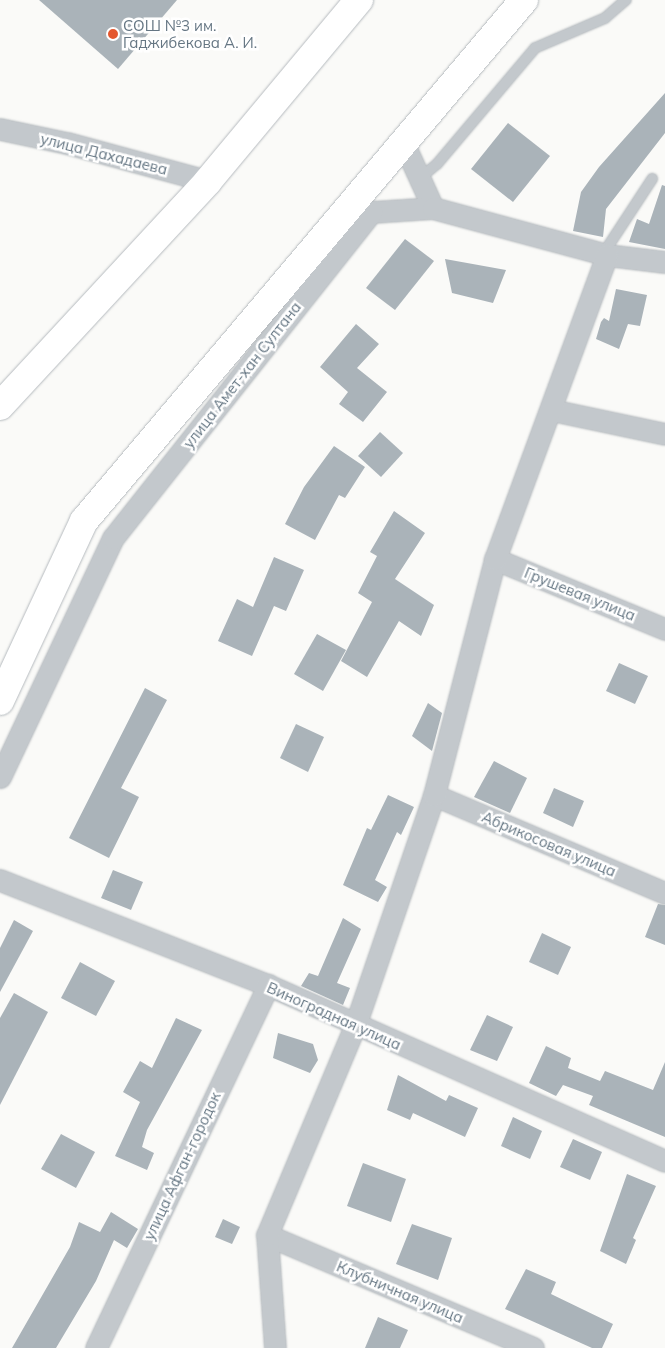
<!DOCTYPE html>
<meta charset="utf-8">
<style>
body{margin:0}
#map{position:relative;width:665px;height:1348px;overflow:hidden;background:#fafaf8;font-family:Mulish,sans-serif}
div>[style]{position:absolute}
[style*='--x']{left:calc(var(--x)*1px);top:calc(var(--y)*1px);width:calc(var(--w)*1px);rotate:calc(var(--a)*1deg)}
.building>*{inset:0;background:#aab3b9}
.roads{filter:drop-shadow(0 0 1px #b5babe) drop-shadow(0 0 1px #b5babe)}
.lane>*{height:10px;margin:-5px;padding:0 5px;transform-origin:5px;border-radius:5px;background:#c3c8cc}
.street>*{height:21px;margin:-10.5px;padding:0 10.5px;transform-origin:10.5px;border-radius:10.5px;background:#c3c8cc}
.primary>*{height:28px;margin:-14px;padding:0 14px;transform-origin:14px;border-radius:14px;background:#fff}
.dots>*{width:14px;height:14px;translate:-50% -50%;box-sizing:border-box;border:2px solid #fff;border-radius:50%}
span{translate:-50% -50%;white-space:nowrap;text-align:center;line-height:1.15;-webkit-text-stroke:5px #fff;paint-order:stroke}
.poi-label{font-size:15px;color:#657683}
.left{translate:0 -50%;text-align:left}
.street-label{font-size:15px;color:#657683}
</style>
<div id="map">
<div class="building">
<div style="clip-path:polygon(39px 0,177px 0,118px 69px)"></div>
<div style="clip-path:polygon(665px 93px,665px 133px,606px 209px,603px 237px,573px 231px,581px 192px,599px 167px)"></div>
<div style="clip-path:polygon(508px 123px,550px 156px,513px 202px,471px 169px)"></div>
<div style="clip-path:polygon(662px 185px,665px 186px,665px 249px,629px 242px,637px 219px,649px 224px)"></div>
<div style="clip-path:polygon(405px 239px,434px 261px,395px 310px,366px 288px)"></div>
<div style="clip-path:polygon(445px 259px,506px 270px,493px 303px,452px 293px)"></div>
<div style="clip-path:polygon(616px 289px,647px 295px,640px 326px,628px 324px,619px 349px,596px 339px,601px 322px,604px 318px,609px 321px)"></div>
<div style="clip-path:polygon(356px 324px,379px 344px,357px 368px,387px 392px,363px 422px,339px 404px,348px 392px,320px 367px)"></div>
<div style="clip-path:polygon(380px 432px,403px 453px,381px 477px,358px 456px)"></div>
<div style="clip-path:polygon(334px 446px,365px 467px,345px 498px,339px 495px,315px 540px,285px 524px,304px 487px)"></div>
<div style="clip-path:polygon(394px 511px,425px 533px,395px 579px,434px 605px,421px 636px,399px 621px,367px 677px,341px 661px,372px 602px,358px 593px,377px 556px,370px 552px)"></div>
<div style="clip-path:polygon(274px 557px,304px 570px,286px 611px,274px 606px,252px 656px,218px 641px,237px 599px,253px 607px)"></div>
<div style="clip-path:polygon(317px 634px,346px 650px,323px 691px,294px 674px)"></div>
<div style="clip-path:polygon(619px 663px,648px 676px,635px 704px,606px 691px)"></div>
<div style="clip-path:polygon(145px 688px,167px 700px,121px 788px,139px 797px,109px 858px,69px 838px)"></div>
<div style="clip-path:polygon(428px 703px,442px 713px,432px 751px,412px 736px)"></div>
<div style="clip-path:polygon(296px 724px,324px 737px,308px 772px,280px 758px)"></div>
<div style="clip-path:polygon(494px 761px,527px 778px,510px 813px,474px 797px)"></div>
<div style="clip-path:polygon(554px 788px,584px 801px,573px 827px,543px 813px)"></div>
<div style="clip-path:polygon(388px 795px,414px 807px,401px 835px,397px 832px,375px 880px,387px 887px,378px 902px,343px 885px,367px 828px,371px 830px)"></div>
<div style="clip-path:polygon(113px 870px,143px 882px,131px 910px,101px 898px)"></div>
<div style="clip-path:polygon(658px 904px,665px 905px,665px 945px,645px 937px)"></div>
<div style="clip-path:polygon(343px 918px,361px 929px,337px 983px,350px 988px,343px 1005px,301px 986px,309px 973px,318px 976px)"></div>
<div style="clip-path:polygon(14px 920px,33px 931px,0 992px,0 948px)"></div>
<div style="clip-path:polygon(542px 933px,571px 947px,558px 975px,529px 962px)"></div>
<div style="clip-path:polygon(80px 962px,115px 981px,96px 1016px,61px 998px)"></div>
<div style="clip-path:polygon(14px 993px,48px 1012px,0 1105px,0 1018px)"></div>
<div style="clip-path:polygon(487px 1015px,513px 1027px,497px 1061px,470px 1050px)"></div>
<div style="clip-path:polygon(176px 1018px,202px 1030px,147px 1130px,142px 1147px,154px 1153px,147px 1170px,115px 1156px,140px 1102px,123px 1092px,140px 1061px,152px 1068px)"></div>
<div style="clip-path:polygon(278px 1033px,313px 1044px,318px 1060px,310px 1073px,273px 1058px)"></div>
<div style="clip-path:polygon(546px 1046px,571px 1058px,568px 1068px,600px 1081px,605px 1071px,653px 1090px,665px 1062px,665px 1137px,589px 1105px,593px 1096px,563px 1085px,556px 1096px,529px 1083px)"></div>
<div style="clip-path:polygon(398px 1075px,446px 1101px,449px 1095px,478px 1108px,465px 1137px,413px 1113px,410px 1120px,387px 1110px)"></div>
<div style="clip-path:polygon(513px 1117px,542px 1131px,530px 1159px,501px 1146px)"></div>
<div style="clip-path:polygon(61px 1134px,95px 1152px,76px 1188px,41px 1169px)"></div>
<div style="clip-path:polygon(573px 1139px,602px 1152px,590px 1180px,560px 1167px)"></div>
<div style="clip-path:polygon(363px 1163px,406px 1179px,391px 1222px,347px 1206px)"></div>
<div style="clip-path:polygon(627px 1174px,656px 1186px,633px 1238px,636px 1240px,626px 1264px,600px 1251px)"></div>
<div style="clip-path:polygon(111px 1212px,138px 1229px,127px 1248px,114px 1240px,96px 1281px,56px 1348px,12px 1348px,70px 1247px,79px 1222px,100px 1232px)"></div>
<div style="clip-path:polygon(223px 1219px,240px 1227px,232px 1244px,215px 1237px)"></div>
<div style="clip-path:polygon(412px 1224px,452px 1238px,438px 1280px,396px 1264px)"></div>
<div style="clip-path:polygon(526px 1269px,556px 1282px,551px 1294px,613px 1324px,602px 1348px,592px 1348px,505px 1309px)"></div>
<div style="clip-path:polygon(378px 1317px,408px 1330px,400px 1348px,365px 1348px)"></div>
</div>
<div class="roads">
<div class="lane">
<div style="--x:419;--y:179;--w:23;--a:-40"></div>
<div style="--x:437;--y:164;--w:152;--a:-49.8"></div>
<div style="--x:535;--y:48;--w:76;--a:-23.2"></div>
<div style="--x:605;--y:18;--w:28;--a:-41"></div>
<div style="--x:603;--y:254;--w:90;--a:-56.8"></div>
</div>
<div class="street">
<div style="--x:0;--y:129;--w:68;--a:11.8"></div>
<div style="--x:67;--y:143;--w:146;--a:15.1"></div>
<div style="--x:404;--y:144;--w:70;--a:65.6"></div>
<div style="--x:357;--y:213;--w:76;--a:-3.8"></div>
<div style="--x:433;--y:208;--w:180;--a:15.1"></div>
<div style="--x:607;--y:255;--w:58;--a:6.9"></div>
<div style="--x:551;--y:410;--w:116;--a:11.9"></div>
<div style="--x:495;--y:559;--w:184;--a:22.4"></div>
<div style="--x:0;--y:777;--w:264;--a:-64.7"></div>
<div style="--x:113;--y:538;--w:416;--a:-51.6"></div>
<div style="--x:434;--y:795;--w:251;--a:23"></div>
<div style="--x:0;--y:880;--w:288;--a:21.4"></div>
<div style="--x:268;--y:985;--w:434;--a:23.9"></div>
<div style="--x:267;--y:1235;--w:289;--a:23"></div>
<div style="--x:96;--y:1348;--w:402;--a:-64.6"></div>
<div style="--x:275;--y:1348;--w:113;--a:-94"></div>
<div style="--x:267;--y:1235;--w:227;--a:-67.2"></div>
<div style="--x:355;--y:1026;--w:244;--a:-71.1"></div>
<div style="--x:434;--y:795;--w:244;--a:-75.5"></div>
<div style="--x:495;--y:559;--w:324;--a:-69.8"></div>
</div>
<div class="primary">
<div style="--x:0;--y:406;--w:306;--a:-47.2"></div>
<div style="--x:208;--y:181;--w:236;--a:-50.2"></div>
<div style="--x:0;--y:701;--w:199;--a:-65"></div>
<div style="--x:84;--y:521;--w:682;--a:-49.82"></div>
</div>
</div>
<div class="dots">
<div style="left:113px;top:34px;background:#e4572e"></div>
</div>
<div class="poi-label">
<span class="left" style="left:123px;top:34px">СОШ №3 им.<br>Гаджибекова А. И.</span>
</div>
<div class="street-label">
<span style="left:104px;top:154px;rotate:14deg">улица Дахадаева</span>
<span style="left:242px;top:375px;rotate:-52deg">улица Амет-хан Султана</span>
<span style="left:580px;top:594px;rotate:22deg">Грушевая улица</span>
<span style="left:549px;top:844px;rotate:23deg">Абрикосовая улица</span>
<span style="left:334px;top:1016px;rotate:24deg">Виноградная улица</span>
<span style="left:182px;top:1166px;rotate:-65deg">улица Афган-городок</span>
<span style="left:400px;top:1292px;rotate:23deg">Клубничная улица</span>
</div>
</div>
